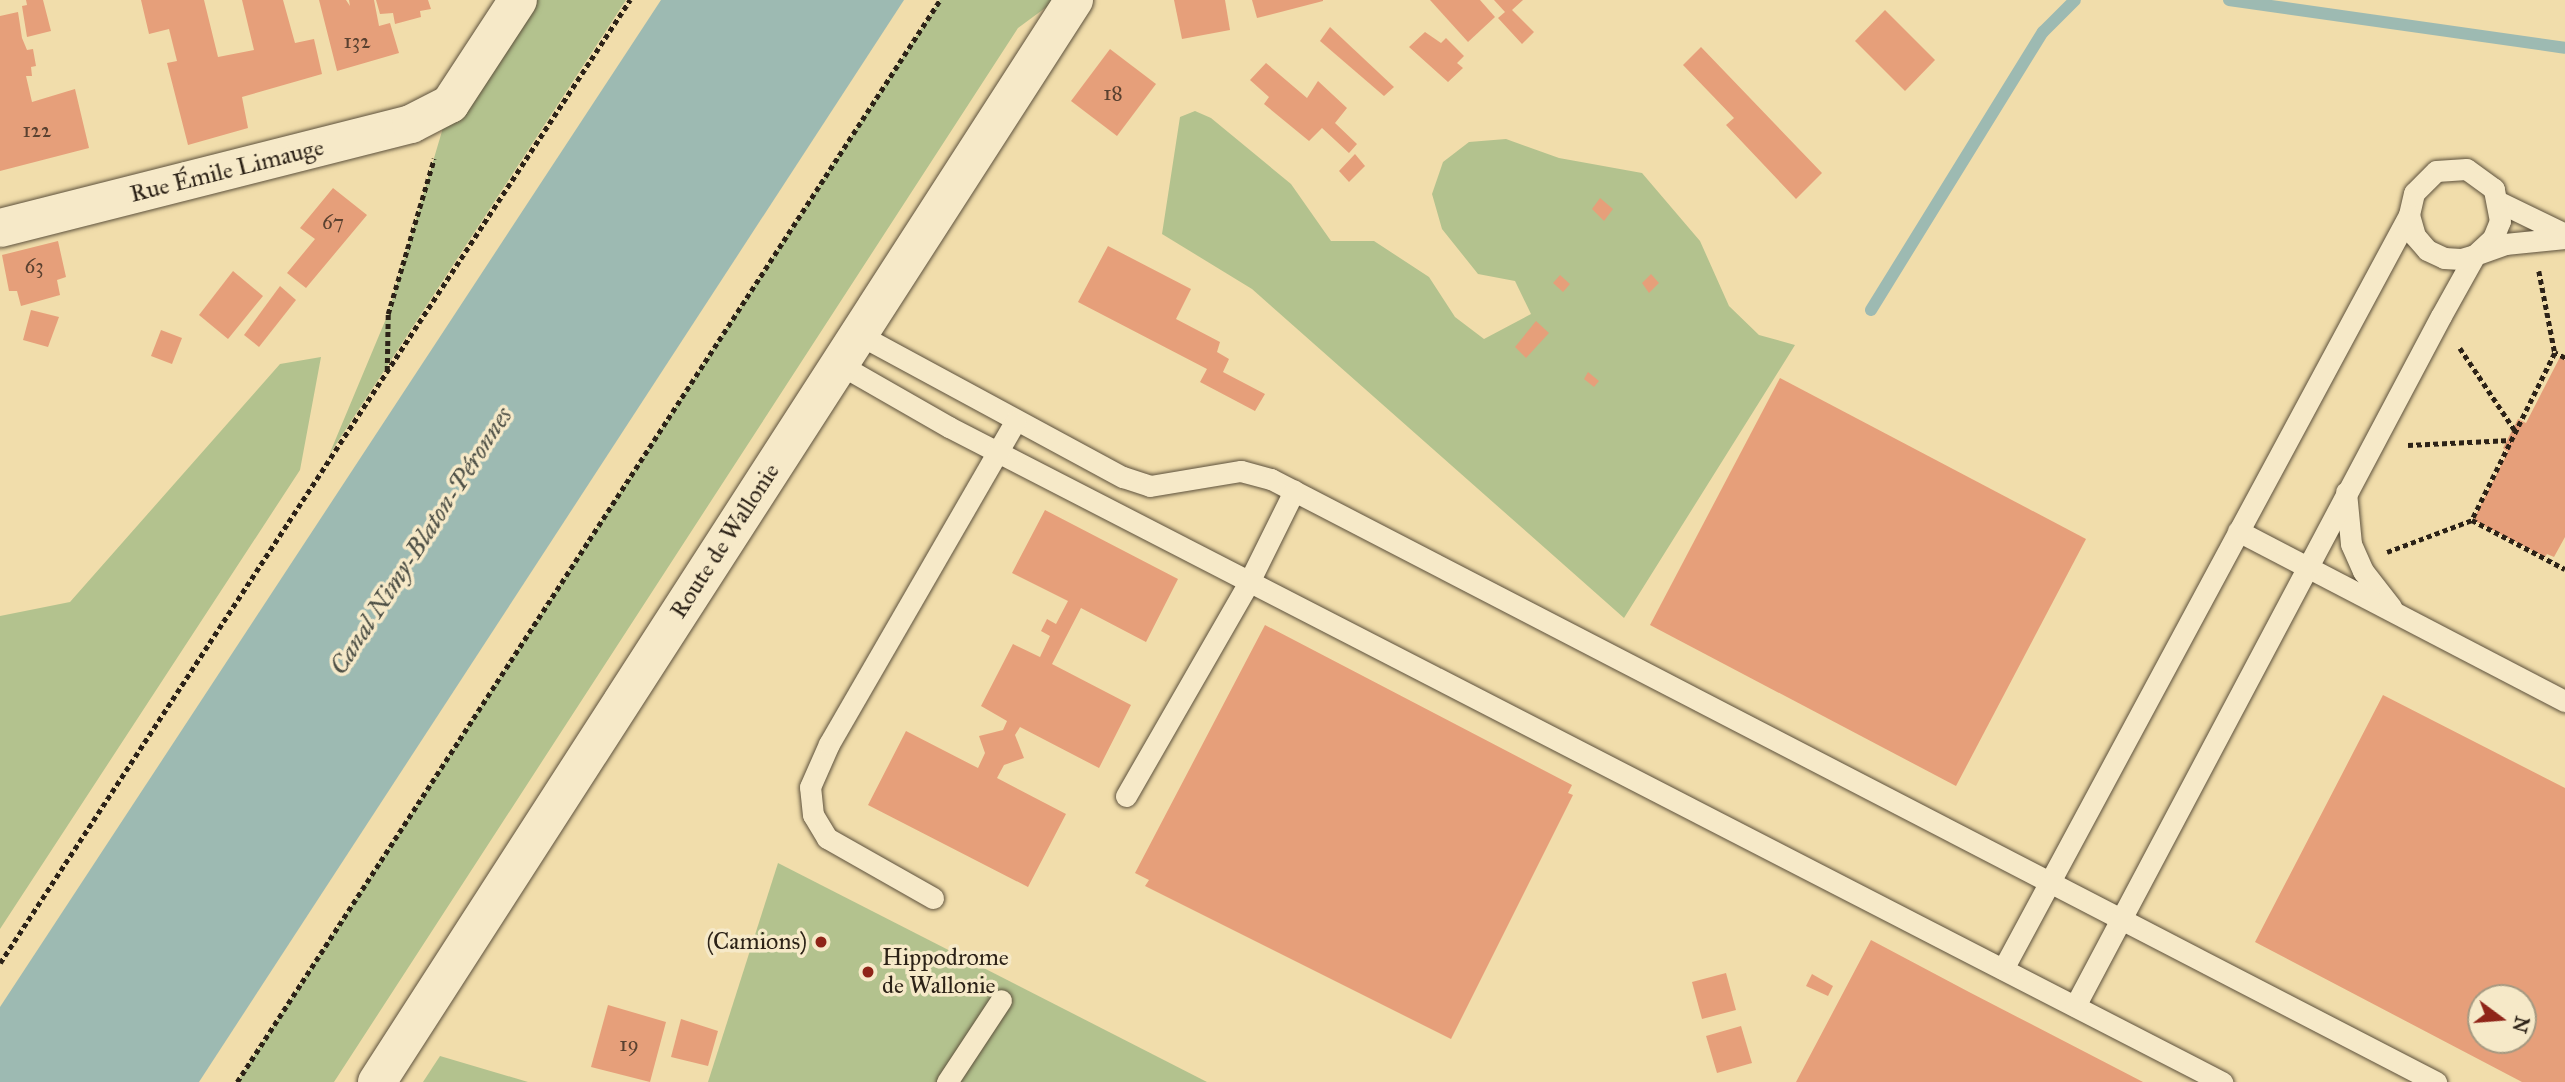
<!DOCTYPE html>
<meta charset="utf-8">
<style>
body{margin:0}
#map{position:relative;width:2565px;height:1082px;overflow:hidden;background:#f1ddab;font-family:"IM FELL Great Primer",serif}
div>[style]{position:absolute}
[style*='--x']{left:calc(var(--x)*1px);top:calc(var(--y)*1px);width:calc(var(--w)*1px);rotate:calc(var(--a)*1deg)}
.green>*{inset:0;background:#b3c28e}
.water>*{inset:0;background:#9dbab2}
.stream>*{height:12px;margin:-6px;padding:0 6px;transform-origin:6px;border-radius:6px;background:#9dbab2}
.building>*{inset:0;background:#e69f7a}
.path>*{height:4.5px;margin-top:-2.25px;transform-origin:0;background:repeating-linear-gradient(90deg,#2c2217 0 5px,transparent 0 8.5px)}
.roads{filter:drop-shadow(0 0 2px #5d513c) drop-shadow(0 0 2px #5d513c)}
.lane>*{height:21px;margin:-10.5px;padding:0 10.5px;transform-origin:10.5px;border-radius:10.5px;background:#f6e9c8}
.street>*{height:38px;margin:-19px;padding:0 19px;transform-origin:19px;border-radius:19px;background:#f6e9c8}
.secondary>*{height:38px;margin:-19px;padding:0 19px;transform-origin:19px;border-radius:19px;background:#f6e9c8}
.dots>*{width:19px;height:19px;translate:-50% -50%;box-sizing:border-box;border:4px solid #f6e9c8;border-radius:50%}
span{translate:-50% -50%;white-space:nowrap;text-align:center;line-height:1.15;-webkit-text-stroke:7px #f6e9c8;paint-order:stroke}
.number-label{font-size:21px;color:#5a4130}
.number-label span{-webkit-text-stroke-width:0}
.street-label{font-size:24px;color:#2c2217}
.poi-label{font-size:24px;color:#2c2217}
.right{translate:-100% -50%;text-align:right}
.left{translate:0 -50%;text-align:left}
.water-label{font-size:26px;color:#4e5046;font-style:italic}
.north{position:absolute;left:2467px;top:984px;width:70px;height:70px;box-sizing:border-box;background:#f6e9c8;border:2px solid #a59981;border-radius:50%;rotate:106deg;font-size:19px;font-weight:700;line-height:28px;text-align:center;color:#2c2217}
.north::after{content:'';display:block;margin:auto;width:24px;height:32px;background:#8f2418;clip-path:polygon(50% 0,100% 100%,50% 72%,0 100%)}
</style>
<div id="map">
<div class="green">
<div style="clip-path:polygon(518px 0,626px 0,329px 455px,388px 314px,450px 104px)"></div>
<div style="clip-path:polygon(940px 0,1056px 0,1018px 28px,334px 1082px,237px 1082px)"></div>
<div style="clip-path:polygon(1195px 111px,1211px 118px,1291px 184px,1331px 241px,1374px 241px,1429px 277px,1455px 317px,1484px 339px,1531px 314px,1515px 281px,1478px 274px,1442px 229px,1432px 194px,1443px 162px,1469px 142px,1506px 139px,1559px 158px,1642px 173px,1700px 241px,1729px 306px,1759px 335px,1795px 345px,1624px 618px,1252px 289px,1162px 234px,1180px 117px)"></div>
<div style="clip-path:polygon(321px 357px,300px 470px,0 929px,0 616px,70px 602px,280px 364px)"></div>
<div style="clip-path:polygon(778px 863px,1207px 1082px,708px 1082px)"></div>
<div style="clip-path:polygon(440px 1056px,528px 1082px,423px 1082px)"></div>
</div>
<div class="water">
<div style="clip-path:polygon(661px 0,904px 0,199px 1082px,0 1082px,0 1007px)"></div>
</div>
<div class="stream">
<div style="--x:2229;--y:0;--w:339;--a:8.1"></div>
<div style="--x:1871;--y:310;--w:327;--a:-58.3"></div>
<div style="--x:2043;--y:32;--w:45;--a:-45"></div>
</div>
<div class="building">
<div style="clip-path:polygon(26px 0,43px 0,51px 31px,27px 37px,22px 6px,27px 5px)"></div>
<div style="clip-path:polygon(141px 0,204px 0,218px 57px,254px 50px,242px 0,283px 0,295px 43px,314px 39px,322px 74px,242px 97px,248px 128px,188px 145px,167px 63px,177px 61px,169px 29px,149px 34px)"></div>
<div style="clip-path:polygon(319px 0,346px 0,350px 6px,349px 0,374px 0,379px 26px,390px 23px,399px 53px,337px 71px)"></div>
<div style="clip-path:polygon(376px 0,428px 0,431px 9px,420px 11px,421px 17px,395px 24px,393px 13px,380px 14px)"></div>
<div style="clip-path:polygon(1174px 0,1225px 0,1230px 30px,1182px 39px)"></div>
<div style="clip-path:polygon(1252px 0,1323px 0,1323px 1px,1257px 18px)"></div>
<div style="clip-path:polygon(1430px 0,1480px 0,1495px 17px,1468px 42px)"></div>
<div style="clip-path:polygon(1494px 0,1523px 0,1512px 10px,1534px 32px,1522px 44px,1498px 18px,1505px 12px)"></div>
<div style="clip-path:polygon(1885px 10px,1935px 60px,1905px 91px,1855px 41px)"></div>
<div style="clip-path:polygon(18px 12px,22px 38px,27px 50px,33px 49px,36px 66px,31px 67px,32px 76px,26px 76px,32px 102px,75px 89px,89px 148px,0 171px,0 16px)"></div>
<div style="clip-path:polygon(1330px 27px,1394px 87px,1384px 96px,1320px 41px)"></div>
<div style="clip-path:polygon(1425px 32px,1441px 43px,1446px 38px,1464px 56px,1457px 63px,1463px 68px,1448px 82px,1409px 47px)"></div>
<div style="clip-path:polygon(1701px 47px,1822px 173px,1796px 199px,1726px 125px,1734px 118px,1683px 65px)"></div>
<div style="clip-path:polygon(1110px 49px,1156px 84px,1117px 136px,1071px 101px)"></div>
<div style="clip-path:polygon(1266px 63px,1307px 98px,1318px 81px,1347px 108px,1335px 123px,1357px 144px,1349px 153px,1322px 128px,1309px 141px,1264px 104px,1269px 97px,1250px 80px)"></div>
<div style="clip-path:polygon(1355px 154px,1365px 166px,1349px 182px,1339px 171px)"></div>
<div style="clip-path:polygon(333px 188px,367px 215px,306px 288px,287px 273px,315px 239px,300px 228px)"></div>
<div style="clip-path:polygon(1600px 198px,1613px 209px,1604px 221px,1592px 209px)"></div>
<div style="clip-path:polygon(58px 241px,66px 277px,57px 280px,60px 295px,21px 306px,17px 291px,9px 291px,2px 255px)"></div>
<div style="clip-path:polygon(1108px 246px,1191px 289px,1176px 319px,1220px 342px,1217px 352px,1229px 359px,1223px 372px,1265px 394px,1255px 411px,1200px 382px,1207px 369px,1078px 302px)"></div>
<div style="clip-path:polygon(233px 271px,263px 296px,228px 339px,199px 315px)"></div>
<div style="clip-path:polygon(1651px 274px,1659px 283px,1649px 293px,1642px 283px)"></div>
<div style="clip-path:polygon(1560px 275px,1570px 284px,1563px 292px,1553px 283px)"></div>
<div style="clip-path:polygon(280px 286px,296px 300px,259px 347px,244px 335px)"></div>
<div style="clip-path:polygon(31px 310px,59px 317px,48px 347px,23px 340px)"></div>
<div style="clip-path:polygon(1536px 321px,1549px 333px,1526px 358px,1515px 347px)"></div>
<div style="clip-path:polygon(161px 330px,182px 338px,172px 364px,151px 356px)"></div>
<div style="clip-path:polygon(2560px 357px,2565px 360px,2565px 537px,2554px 557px,2547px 554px,2545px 557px,2473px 520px,2508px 452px,2503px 448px,2518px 419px,2526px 423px)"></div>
<div style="clip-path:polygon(1588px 372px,1599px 381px,1594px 387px,1584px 379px)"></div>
<div style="clip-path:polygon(1780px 378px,2086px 539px,1956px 786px,1650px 625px)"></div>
<div style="clip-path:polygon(1045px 510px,1178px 579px,1146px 642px,1081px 608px,1052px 664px,1131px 705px,1099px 768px,1020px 727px,1015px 735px,1024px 758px,1004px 765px,997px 778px,1066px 814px,1028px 887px,868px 805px,906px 731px,978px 768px,985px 753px,979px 736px,1003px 730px,1007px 721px,981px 706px,1013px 644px,1040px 657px,1050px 636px,1041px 631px,1047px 619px,1056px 624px,1068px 601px,1012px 573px)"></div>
<div style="clip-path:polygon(1265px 625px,1572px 785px,1568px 793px,1573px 795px,1451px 1039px,1145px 886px,1149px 880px,1135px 873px)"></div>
<div style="clip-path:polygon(evenodd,2383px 695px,2565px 788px,2565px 1082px,2522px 1082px,2255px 942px,2383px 695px,2481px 998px,2523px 998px,2523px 1040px,2481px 1040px,2481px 998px)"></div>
<div style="clip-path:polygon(1871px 940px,1969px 992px,2143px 1082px,1796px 1082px)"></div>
<div style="clip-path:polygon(1726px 973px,1736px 1010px,1702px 1019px,1692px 982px)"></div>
<div style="clip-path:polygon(1812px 974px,1833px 986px,1828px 996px,1806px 986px)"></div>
<div style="clip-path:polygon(608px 1005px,666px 1022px,650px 1082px,591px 1067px)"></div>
<div style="clip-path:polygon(681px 1019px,718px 1031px,708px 1066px,671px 1057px)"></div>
<div style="clip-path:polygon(1741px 1026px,1752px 1063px,1717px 1073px,1706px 1036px)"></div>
</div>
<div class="path">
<div style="--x:2539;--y:271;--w:84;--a:79"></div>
<div style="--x:2460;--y:348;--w:101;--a:56.3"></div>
<div style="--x:2565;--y:358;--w:11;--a:-153"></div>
<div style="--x:2555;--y:353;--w:186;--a:116.4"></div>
<div style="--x:2472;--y:520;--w:105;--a:27.8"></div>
<div style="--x:387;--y:371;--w:57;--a:-89"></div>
<div style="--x:388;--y:314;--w:162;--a:-73.5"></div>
<div style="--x:2408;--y:445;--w:103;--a:-2.8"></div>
<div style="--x:2387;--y:552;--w:91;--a:-20.6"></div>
<div style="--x:0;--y:963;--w:1151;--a:-56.81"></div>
<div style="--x:237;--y:1082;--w:1290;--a:-56.99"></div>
</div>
<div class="roads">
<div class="lane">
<div style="--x:2499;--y:202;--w:73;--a:25.9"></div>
<div style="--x:858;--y:334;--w:301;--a:28.4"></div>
<div style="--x:1123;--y:477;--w:28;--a:18"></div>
<div style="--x:1150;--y:486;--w:92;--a:-9.4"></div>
<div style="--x:1241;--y:471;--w:31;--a:15"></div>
<div style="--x:1271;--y:479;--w:1312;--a:27.37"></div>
<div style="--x:839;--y:364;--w:127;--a:29.8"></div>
<div style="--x:949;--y:427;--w:1432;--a:27.23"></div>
<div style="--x:2346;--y:492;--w:52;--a:84.5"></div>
<div style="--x:2351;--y:544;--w:30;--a:66"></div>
<div style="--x:2363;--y:571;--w:46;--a:52.1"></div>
<div style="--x:2238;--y:531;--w:369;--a:27.5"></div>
<div style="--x:1126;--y:796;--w:247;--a:-60.1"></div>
<div style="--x:1249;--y:582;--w:102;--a:-63.7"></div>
<div style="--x:933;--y:898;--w:122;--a:-150.5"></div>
<div style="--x:827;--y:838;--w:27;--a:-121"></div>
<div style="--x:813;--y:815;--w:28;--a:-96"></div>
<div style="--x:810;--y:787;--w:47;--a:-66.2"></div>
<div style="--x:829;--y:744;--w:372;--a:-60"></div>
<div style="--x:2003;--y:969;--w:856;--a:-61.7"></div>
<div style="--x:2075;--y:1006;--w:781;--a:-62.06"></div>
<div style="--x:2441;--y:316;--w:70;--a:-60.9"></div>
<div style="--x:2475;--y:255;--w:25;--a:-43"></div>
<div style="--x:2493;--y:238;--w:18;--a:-68"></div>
<div style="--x:2500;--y:221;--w:33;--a:-101"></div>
<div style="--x:2494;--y:189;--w:34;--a:-144"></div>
<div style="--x:2466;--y:169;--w:30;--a:176"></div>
<div style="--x:2436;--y:171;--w:31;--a:135"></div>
<div style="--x:2414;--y:193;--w:23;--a:103"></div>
<div style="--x:2409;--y:215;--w:22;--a:74"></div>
<div style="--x:2415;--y:236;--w:18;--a:49"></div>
<div style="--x:2427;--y:250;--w:19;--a:25"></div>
<div style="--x:2444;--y:258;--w:17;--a:3"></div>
<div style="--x:2461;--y:259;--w:15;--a:-16"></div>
<div style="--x:2475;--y:255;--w:32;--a:-20"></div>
<div style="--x:2505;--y:244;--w:60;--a:-5.7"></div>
<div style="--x:947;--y:1082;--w:98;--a:-56.6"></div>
</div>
<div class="street">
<div style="--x:0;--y:228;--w:424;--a:-14.2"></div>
<div style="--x:411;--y:124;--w:44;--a:-27.1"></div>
<div style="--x:450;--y:104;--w:124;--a:-56.8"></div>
</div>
<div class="secondary">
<div style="--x:377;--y:1082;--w:1287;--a:-57.21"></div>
</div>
</div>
<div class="dots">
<div style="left:821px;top:942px;background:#8f2418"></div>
<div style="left:868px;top:972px;background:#8f2418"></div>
</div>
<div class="number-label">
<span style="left:357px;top:41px">132</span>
<span style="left:1113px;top:93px">18</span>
<span style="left:37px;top:130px">122</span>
<span style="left:333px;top:222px">67</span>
<span style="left:34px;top:266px">63</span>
<span style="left:629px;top:1044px">19</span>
</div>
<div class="street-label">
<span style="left:227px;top:171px;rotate:-14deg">Rue Émile Limauge</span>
<span style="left:725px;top:541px;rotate:-57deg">Route de Wallonie</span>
</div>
<div class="poi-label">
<span class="right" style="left:807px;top:942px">(Camions)</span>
<span class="left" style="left:882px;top:972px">Hippodrome<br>de Wallonie</span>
</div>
<div class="water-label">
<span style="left:421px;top:541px;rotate:-57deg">Canal Nimy-Blaton-Péronnes</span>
</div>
<div class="north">N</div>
</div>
